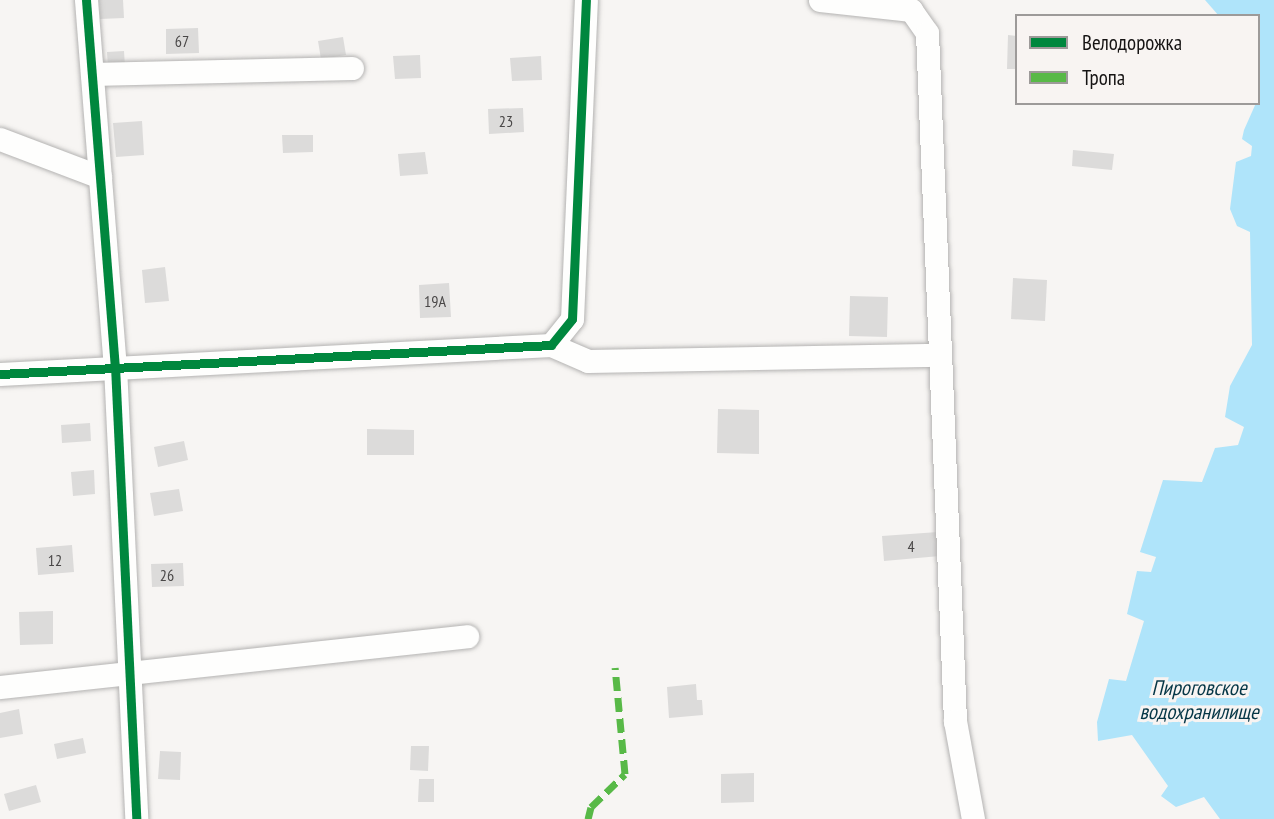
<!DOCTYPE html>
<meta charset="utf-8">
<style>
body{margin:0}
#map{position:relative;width:1274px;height:819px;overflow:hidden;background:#f7f5f3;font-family:"PT Sans Narrow",sans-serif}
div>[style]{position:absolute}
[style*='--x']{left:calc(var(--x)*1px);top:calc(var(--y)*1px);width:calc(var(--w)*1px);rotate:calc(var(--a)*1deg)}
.water>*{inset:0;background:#afe4fa}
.building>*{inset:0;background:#dcdbda}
.roads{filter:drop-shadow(0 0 2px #b4b3b2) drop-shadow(0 0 2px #b4b3b2)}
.minor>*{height:23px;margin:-11.5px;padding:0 11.5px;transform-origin:11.5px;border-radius:11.5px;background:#fefefd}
.quiet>*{height:7px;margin-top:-3.5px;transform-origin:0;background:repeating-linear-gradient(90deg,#58b947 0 14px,transparent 0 21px)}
.cycleway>*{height:9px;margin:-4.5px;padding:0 4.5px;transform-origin:4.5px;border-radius:4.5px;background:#00873e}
span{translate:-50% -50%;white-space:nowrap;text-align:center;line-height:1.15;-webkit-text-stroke:6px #f8f4f2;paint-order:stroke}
.number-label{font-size:16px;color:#494747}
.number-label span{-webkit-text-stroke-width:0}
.water-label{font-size:21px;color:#053646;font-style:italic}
.legend{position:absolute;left:1015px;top:14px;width:245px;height:91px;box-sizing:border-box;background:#f8f4f2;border:2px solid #9d9a99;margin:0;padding:9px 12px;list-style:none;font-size:21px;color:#151313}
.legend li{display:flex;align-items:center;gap:14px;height:35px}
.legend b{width:35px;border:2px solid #9d9a99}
</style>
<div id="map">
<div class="water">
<div style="clip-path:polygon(1205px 0,1274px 0,1274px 819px,1220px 819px,1204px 797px,1176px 807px,1161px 796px,1168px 786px,1132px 735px,1098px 741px,1097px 722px,1109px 679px,1126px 681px,1144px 621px,1127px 614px,1137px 571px,1151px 572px,1156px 557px,1140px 552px,1163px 480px,1202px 482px,1215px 448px,1238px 445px,1244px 427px,1225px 417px,1230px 386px,1252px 345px,1250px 232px,1237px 226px,1230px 209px,1236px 162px,1251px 156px,1252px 146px,1242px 139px,1244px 130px,1260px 94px,1258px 16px,1219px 16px)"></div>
</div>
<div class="building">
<div style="clip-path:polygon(99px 0,123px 0,124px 18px,100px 19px)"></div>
<div style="clip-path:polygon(198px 28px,199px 53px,166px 54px,166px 29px)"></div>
<div style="clip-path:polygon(1008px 35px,1017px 36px,1017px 69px,1007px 69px)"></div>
<div style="clip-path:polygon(343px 37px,346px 55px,321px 59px,318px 41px)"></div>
<div style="clip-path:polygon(124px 51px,125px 67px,108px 68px,107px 52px)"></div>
<div style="clip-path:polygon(420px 55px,421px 78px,395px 79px,393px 56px)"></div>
<div style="clip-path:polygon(541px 56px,542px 80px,512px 81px,510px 58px)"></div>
<div style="clip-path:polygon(523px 108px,524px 132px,489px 134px,488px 109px)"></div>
<div style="clip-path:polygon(142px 121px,144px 155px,116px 157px,113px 123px)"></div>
<div style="clip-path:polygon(282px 135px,313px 135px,313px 152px,283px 153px)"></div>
<div style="clip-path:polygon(1073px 150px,1114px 154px,1112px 170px,1072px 166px)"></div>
<div style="clip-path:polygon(425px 152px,428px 174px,400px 176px,398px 154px)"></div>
<div style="clip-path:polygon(165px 267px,169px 301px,145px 303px,142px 270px)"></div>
<div style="clip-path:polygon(1013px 278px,1047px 280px,1045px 321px,1011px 319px)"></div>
<div style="clip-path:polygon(449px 283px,451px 317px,420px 318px,419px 285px)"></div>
<div style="clip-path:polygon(850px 296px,888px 297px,887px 337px,849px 336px)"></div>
<div style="clip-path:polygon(718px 409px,759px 410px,759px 454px,717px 453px)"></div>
<div style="clip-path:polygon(90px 423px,91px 441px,62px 443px,61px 425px)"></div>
<div style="clip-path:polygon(367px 429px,414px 430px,414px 455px,367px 455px)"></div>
<div style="clip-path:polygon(184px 441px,188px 460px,158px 467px,154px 447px)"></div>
<div style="clip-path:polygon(94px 470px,95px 494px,73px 496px,71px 472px)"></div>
<div style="clip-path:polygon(179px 489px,183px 511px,154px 516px,150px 493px)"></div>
<div style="clip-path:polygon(938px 532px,940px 556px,884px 561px,882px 536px)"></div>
<div style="clip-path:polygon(72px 545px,74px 572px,38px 575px,36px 548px)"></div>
<div style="clip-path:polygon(183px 563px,184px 586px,152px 587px,151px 564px)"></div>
<div style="clip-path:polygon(53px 611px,53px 644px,20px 645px,19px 612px)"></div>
<div style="clip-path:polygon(696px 684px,697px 700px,702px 700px,703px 715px,669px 718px,667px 687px)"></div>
<div style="clip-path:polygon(19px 709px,23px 734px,0 738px,0 713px)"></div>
<div style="clip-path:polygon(83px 738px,86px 753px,57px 759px,54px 744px)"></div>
<div style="clip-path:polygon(411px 746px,429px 746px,428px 771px,410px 770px)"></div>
<div style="clip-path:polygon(160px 751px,181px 752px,180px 780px,158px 779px)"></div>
<div style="clip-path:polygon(754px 773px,754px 802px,721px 803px,721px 774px)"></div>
<div style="clip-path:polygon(419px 779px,434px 779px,434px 802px,418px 802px)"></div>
<div style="clip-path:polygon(36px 785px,41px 802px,9px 811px,4px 794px)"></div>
</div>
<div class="roads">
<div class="minor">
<div style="--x:86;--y:0;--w:367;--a:85.5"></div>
<div style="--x:115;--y:366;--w:453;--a:87.3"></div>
<div style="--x:820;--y:0;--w:92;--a:6.3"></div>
<div style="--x:911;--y:10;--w:28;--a:55"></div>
<div style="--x:927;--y:33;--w:689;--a:87.67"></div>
<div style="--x:955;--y:721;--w:100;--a:79.6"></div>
<div style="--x:92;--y:74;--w:260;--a:-1.3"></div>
<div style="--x:0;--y:139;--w:107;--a:20.8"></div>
<div style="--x:551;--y:345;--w:40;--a:23.4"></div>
<div style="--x:588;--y:361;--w:352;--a:-1"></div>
<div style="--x:0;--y:374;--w:552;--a:-3.01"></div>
<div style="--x:551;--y:345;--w:33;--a:-51"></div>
<div style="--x:572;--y:319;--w:319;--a:-87.5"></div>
<div style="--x:0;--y:687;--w:470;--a:-6.2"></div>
</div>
</div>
<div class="quiet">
<div style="--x:588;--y:819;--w:12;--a:-76"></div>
<div style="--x:591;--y:807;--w:47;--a:-44.1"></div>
<div style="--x:625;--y:774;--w:107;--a:-95.3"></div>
</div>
<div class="cycleway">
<div style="--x:86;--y:0;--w:367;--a:85.5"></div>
<div style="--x:115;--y:366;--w:453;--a:87.3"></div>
<div style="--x:0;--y:374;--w:552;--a:-3.01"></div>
<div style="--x:551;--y:345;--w:33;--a:-51"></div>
<div style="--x:572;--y:319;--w:319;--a:-87.5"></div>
</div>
<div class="number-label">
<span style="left:182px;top:41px">67</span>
<span style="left:506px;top:121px">23</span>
<span style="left:435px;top:301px">19А</span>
<span style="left:911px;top:546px">4</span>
<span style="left:55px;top:560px">12</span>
<span style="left:167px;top:575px">26</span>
</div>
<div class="water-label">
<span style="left:1199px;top:700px">Пироговское<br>водохранилище</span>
</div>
<ul class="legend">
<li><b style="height:9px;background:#00873e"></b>Велодорожка</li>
<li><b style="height:9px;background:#58b947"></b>Тропа</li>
</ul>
</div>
